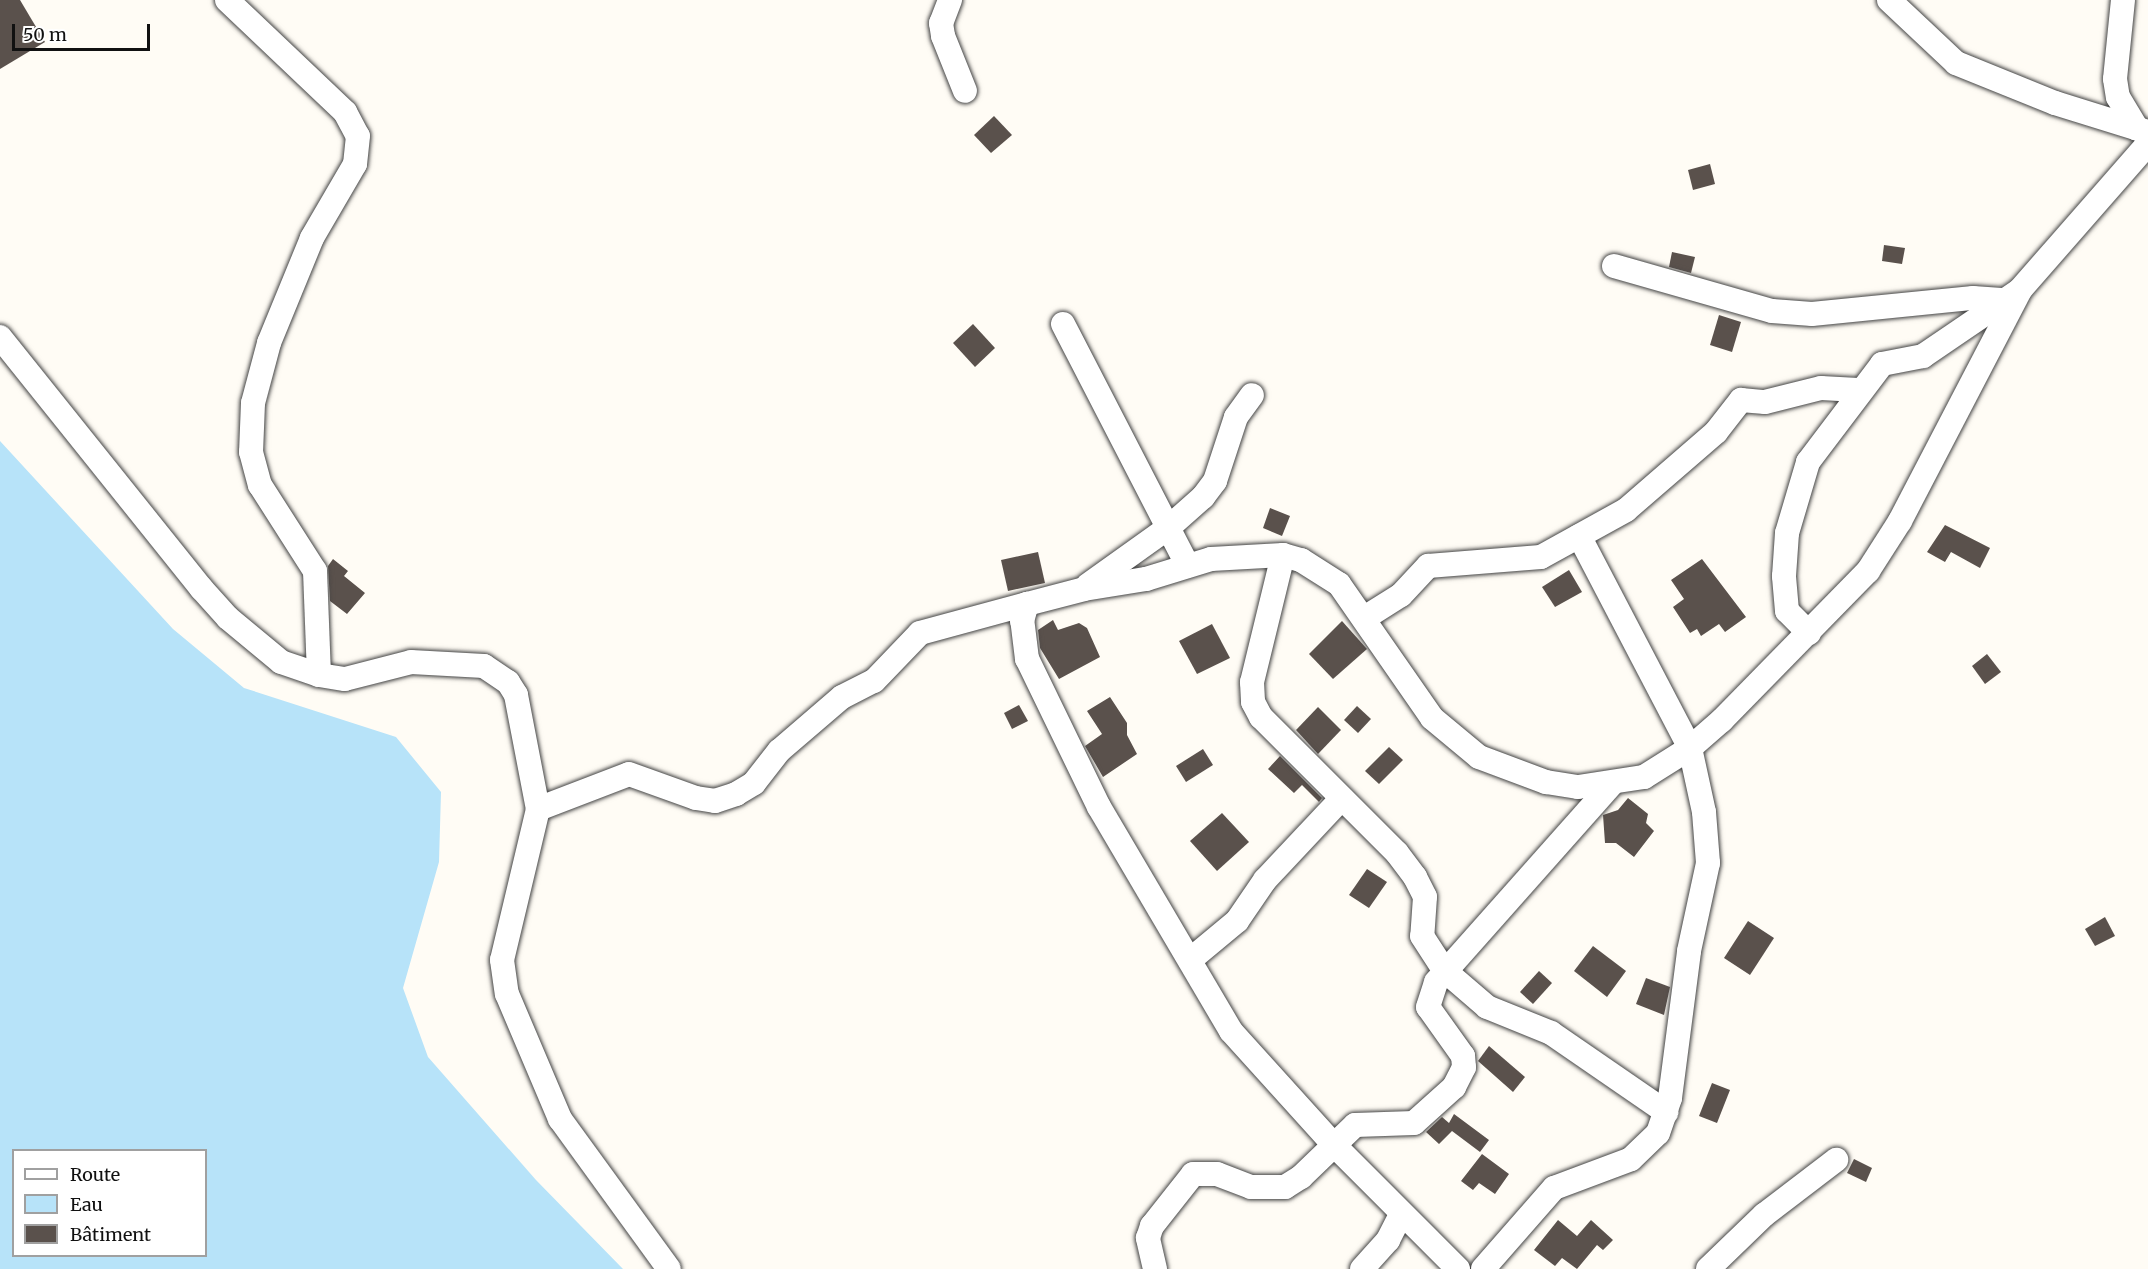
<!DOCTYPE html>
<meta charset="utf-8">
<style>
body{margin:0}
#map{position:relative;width:2148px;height:1269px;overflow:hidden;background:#fffcf5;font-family:Merriweather,serif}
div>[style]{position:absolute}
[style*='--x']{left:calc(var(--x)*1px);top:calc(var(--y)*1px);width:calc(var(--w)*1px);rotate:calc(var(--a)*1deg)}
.water>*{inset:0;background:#b7e3f9}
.building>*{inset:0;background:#5a514c}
.roads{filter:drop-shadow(0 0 2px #444) drop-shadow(0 0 2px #444)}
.minor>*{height:24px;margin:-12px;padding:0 12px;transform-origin:12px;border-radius:12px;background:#fff}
span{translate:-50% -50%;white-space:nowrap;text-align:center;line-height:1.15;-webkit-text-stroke:6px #fff;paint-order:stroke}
.legend{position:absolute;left:12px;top:1149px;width:195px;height:108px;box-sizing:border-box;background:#fff;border:2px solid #a0a0a0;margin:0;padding:8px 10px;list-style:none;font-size:18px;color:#111}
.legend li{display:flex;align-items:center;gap:12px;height:30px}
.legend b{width:30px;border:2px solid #a0a0a0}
.scale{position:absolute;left:12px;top:24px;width:138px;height:27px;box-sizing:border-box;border:3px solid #111;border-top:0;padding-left:8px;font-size:18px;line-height:21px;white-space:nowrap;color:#111;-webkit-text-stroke:4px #fff;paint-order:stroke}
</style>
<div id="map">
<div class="water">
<div style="clip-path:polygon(evenodd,0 441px,173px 629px,244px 688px,396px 737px,441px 792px,439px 862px,403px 988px,428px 1057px,536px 1180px,623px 1269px,0 1269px,0 441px,14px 1150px,206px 1150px,206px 1256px,14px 1256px,14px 1150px)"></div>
</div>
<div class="building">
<div style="clip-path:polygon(0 0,20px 0,45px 42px,0 69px)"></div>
<div style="clip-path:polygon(994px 116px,1012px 135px,991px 153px,974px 135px)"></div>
<div style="clip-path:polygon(1710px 164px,1715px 184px,1693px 190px,1688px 170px)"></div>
<div style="clip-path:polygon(1884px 245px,1905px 248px,1902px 264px,1882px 261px)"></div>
<div style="clip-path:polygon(1672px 252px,1695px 257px,1691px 273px,1669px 267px)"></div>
<div style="clip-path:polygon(1719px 315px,1741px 322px,1732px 352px,1710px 345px)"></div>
<div style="clip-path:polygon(973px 324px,995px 348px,975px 367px,953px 343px)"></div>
<div style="clip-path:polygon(1270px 508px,1290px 516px,1282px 536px,1263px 528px)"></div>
<div style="clip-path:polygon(1945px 525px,1990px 548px,1980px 568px,1951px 552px,1945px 562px,1927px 552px)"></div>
<div style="clip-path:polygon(1038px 552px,1045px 583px,1008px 591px,1001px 560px)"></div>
<div style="clip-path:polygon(333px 559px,348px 571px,344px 576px,365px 593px,347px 614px,330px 601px,328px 566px)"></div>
<div style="clip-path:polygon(1702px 559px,1746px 617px,1725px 632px,1719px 624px,1701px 636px,1697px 629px,1690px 633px,1673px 607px,1684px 599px,1671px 580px)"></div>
<div style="clip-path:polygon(1569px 570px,1582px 592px,1555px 607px,1542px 587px)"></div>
<div style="clip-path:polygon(1053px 620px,1058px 630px,1079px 623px,1087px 628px,1100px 657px,1059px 679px,1040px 648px,1038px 630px)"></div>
<div style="clip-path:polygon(1342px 621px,1367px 649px,1333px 679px,1309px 654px)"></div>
<div style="clip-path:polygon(1212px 624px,1230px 658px,1197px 674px,1179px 641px)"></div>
<div style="clip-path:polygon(1987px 654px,2001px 672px,1985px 684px,1972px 666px)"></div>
<div style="clip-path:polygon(1110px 697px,1127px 723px,1127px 735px,1137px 754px,1103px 777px,1085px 746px,1102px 734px,1087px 711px)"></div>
<div style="clip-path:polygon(1019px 705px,1028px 721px,1012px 729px,1004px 713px)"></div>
<div style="clip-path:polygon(1357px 706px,1371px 719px,1358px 733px,1344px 720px)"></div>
<div style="clip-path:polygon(1318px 707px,1341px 730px,1318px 754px,1296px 730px)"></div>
<div style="clip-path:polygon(1389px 747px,1403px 760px,1379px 784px,1365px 771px)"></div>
<div style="clip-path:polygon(1203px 749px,1213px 765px,1186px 782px,1176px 766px)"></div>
<div style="clip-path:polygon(1280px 756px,1322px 798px,1319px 802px,1302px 785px,1294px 793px,1268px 769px)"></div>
<div style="clip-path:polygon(1628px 798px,1648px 814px,1646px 823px,1654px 831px,1634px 857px,1616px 843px,1605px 843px,1603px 815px,1618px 810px)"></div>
<div style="clip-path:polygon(1222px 813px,1249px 842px,1217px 871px,1190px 841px)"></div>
<div style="clip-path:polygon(1367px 869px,1387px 882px,1369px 908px,1349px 895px)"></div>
<div style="clip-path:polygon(2105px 917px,2115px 936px,2095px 946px,2085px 929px)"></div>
<div style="clip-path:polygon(1748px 921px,1774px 938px,1750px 975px,1724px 958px)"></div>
<div style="clip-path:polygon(1593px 946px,1626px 971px,1607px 997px,1574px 971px)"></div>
<div style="clip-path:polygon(1539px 971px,1552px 983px,1533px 1004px,1520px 992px)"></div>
<div style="clip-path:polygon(1646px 978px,1670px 987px,1664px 1015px,1636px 1004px)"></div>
<div style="clip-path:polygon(1489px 1046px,1525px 1077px,1513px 1092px,1478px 1061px)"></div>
<div style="clip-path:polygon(1712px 1083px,1730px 1090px,1717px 1123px,1699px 1116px)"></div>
<div style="clip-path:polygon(1454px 1114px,1489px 1140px,1480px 1152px,1452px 1131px,1439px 1144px,1426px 1132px,1442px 1117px,1449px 1123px)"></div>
<div style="clip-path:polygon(1482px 1154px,1509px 1174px,1495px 1194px,1479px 1183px,1473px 1190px,1461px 1181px)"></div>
<div style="clip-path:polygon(1854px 1159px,1872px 1168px,1866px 1182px,1847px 1173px)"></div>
<div style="clip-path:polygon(1558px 1220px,1577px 1236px,1591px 1220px,1613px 1240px,1603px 1250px,1597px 1245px,1577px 1269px,1562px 1258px,1555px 1266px,1534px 1250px)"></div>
</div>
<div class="roads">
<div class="minor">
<div style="--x:227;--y:0;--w:163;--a:43.5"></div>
<div style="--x:345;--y:112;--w:27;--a:62"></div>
<div style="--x:358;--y:136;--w:28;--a:96"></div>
<div style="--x:355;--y:164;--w:86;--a:120.2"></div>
<div style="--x:312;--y:238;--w:113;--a:112.3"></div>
<div style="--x:269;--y:343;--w:62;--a:104.9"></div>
<div style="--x:253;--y:403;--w:49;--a:92.3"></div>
<div style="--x:251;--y:452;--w:34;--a:75"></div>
<div style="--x:260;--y:485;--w:102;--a:57.4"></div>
<div style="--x:315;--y:571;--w:104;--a:87.8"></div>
<div style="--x:950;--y:0;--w:25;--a:111"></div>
<div style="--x:941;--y:23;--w:13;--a:81"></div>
<div style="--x:943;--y:36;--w:59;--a:68.2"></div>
<div style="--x:1889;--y:0;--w:92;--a:43.2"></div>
<div style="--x:1956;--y:63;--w:107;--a:22"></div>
<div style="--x:2055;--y:103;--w:97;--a:17.3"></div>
<div style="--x:2123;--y:0;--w:79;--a:95.8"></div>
<div style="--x:2115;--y:79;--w:18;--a:81"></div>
<div style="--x:2118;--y:97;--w:37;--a:59"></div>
<div style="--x:1614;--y:266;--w:164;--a:15.9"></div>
<div style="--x:1772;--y:311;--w:40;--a:4.3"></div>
<div style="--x:1812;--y:314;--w:162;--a:-5.7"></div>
<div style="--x:1973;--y:298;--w:32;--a:4"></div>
<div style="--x:1063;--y:324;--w:272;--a:62.7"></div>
<div style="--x:0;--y:337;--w:322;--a:51.3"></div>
<div style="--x:201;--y:588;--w:40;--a:48"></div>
<div style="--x:228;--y:618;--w:69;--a:39.7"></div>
<div style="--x:281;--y:662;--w:40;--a:18.9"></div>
<div style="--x:319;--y:675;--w:26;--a:9"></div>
<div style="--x:345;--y:679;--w:68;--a:-14.4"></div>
<div style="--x:411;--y:662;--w:73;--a:3.1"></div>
<div style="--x:484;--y:666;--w:29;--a:34"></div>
<div style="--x:508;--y:682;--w:15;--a:58"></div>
<div style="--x:516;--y:695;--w:116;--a:79.1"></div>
<div style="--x:538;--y:809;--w:155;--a:103.4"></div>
<div style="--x:502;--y:960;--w:34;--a:82"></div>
<div style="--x:507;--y:994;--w:136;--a:67"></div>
<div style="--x:560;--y:1119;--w:185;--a:54"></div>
<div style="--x:1283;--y:555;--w:131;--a:103.7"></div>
<div style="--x:1252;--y:682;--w:20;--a:87"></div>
<div style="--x:1253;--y:702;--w:17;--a:62"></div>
<div style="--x:1261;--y:717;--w:192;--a:45"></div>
<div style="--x:1397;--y:853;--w:30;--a:53"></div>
<div style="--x:1415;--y:877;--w:22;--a:63"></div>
<div style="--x:1425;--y:897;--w:39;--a:94"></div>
<div style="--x:1422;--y:936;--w:40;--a:57.1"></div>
<div style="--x:1444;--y:970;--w:57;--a:40.7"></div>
<div style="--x:1487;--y:1007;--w:69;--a:22.1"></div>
<div style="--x:1551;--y:1033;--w:140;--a:34.5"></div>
<div style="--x:1088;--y:585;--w:98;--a:-35.5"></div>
<div style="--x:1168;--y:528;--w:47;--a:-41.5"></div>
<div style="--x:1203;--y:497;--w:20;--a:-53"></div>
<div style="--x:1215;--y:481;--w:67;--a:-71.8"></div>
<div style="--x:1236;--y:417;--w:27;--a:-54"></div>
<div style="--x:1366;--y:617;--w:41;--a:-32.2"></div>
<div style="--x:1401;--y:595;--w:40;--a:-47"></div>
<div style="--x:1428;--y:566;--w:113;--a:-4.6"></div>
<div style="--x:1541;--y:557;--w:97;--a:-28.9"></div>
<div style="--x:1626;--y:510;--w:119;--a:-40.9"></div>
<div style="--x:1716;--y:432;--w:41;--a:-52"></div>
<div style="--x:1741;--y:400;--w:24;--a:5"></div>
<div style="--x:1765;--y:402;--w:58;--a:-14"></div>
<div style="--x:1821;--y:388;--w:37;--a:3"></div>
<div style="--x:1809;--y:633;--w:31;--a:-135"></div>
<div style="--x:1787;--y:611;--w:35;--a:-95"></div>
<div style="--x:1784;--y:576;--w:43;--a:-86"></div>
<div style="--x:1787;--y:533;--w:74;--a:-73.5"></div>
<div style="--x:1808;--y:462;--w:123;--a:-52.9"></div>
<div style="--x:1882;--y:364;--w:42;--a:-11"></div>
<div style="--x:1923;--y:356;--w:114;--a:-34.2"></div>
<div style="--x:538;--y:809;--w:97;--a:-21"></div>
<div style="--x:629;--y:774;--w:71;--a:19.7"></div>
<div style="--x:696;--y:798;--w:19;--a:9"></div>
<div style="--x:715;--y:801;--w:22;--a:-18"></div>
<div style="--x:736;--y:794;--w:21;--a:-31"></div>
<div style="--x:754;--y:783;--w:41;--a:-52"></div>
<div style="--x:779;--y:751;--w:83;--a:-40.6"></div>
<div style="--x:842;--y:697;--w:36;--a:-27"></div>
<div style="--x:874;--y:681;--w:66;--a:-46.2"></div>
<div style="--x:920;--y:633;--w:111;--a:-15.2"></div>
<div style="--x:1190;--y:960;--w:61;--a:-39.7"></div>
<div style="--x:1237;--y:921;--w:50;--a:-55.7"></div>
<div style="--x:1265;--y:880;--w:112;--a:-46.8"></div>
<div style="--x:1155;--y:1269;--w:32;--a:-103"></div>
<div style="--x:1148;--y:1238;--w:13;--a:-72"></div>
<div style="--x:1152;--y:1226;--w:66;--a:-51.7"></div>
<div style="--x:1193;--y:1174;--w:24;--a:0"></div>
<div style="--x:1217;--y:1174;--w:36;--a:21"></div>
<div style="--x:1251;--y:1187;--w:34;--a:0"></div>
<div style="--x:1285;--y:1187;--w:19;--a:-32"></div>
<div style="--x:1301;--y:1177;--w:75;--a:-43.9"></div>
<div style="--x:1355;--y:1125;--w:59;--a:-1.9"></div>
<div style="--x:1414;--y:1123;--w:54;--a:-42"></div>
<div style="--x:1454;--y:1087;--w:22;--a:-63"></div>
<div style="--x:1464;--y:1067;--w:11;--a:-95"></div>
<div style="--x:1463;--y:1056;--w:60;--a:-125.5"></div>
<div style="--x:1428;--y:1007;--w:26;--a:-72"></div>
<div style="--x:1436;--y:982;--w:264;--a:-48.4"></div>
<div style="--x:1362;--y:1269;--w:39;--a:-48"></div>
<div style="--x:1388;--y:1240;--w:29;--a:-63"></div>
<div style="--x:1458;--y:1269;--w:177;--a:-135"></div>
<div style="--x:1333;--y:1144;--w:152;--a:-132.1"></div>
<div style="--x:1231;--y:1031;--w:260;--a:-120.5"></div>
<div style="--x:1099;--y:807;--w:165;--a:-115.9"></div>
<div style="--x:1027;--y:659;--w:38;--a:-97"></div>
<div style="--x:1022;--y:621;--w:18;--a:-74"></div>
<div style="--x:1027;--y:604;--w:59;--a:-14.7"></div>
<div style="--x:1084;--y:589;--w:63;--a:-9.2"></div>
<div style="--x:1146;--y:579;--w:68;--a:-17.1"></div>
<div style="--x:1211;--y:559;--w:72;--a:-3.2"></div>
<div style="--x:1283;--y:555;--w:19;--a:16"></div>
<div style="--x:1301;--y:560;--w:45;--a:32.3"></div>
<div style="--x:1339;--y:584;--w:163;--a:55.2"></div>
<div style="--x:1432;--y:718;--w:61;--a:39.7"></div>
<div style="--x:1479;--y:757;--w:72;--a:20.5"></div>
<div style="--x:1546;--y:782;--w:32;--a:9"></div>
<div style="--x:1578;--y:787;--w:67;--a:-8.6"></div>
<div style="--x:1644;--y:777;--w:54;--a:-32.2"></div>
<div style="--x:1690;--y:748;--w:43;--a:-41.2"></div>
<div style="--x:1722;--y:720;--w:209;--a:-45.6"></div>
<div style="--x:1868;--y:571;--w:59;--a:-57.4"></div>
<div style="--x:1900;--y:521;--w:260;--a:-62.5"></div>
<div style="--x:2020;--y:290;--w:194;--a:-48.8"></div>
<div style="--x:1483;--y:1269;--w:108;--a:-48.8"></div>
<div style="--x:1554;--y:1188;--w:82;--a:-20.6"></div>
<div style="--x:1631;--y:1159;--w:37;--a:-44"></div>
<div style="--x:1658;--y:1133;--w:37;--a:-71"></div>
<div style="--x:1670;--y:1098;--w:148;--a:-82.6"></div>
<div style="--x:1689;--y:951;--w:90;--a:-77.8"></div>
<div style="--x:1708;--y:863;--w:51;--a:-94.5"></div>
<div style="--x:1704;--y:812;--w:66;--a:-102.3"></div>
<div style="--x:1690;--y:748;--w:239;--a:-117.6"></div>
<div style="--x:1708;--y:1269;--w:78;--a:-44"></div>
<div style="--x:1764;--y:1215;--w:91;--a:-37.4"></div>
</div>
</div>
<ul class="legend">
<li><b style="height:8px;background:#fff"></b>Route</li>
<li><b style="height:16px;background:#b7e3f9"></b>Eau</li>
<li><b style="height:16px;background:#5a514c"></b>Bâtiment</li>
</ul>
<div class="scale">50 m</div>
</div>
